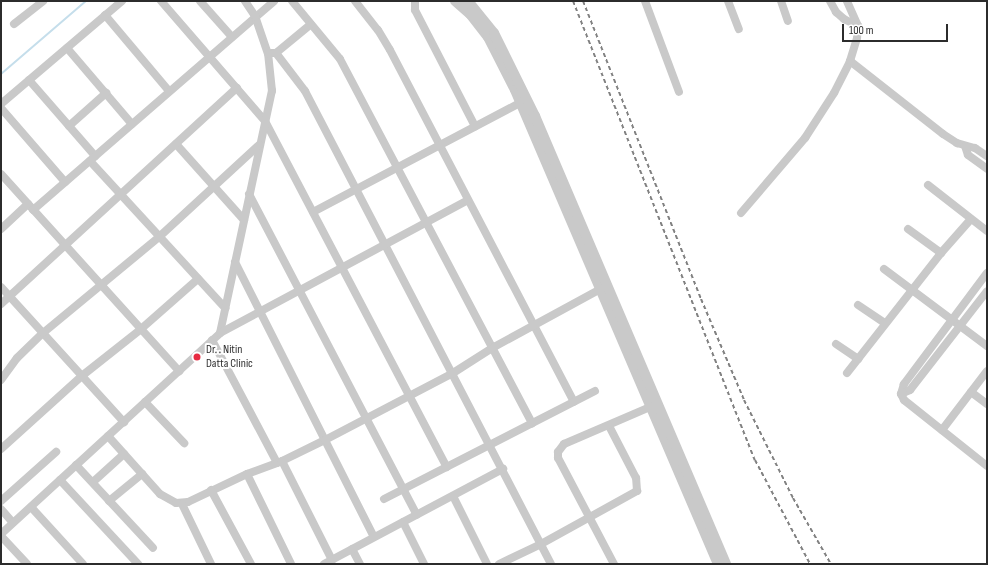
<!DOCTYPE html>
<style>
body{margin:0}
#map{position:relative;width:988px;height:565px;overflow:hidden;background:#fff;font-family:"Sofia Sans Condensed",sans-serif}
div>[style]{position:absolute}
[style*='--x']{left:calc(var(--x)*1px);top:calc(var(--y)*1px);width:calc(var(--w)*1px);rotate:calc(var(--a)*1deg)}
.stream>*{height:2px;margin:-1px;padding:0 1px;transform-origin:1px;border-radius:1px;background:#c5deeb}
.minor>*{height:8px;margin:-4px;padding:0 4px;transform-origin:4px;border-radius:4px;background:#c9c9c9}
.tertiary>*{height:10px;margin:-5px;padding:0 5px;transform-origin:5px;border-radius:5px;background:#c9c9c9}
.rail>*{height:2px;margin-top:-1px;transform-origin:0;background:repeating-linear-gradient(90deg,#818181 0 4px,transparent 0 7px)}
.dots>*{width:11px;height:11px;translate:-50% -50%;box-sizing:border-box;border:2px solid #fff;border-radius:50%}
span{translate:-50% -50%;white-space:nowrap;text-align:center;line-height:1.15;-webkit-text-stroke:4px #fff;paint-order:stroke}
.poi-label{font-size:12px;color:#2c2c2c}
.left{translate:0 -50%;text-align:left}
.frame{position:absolute;inset:0;border:2px solid #2c2c2c;pointer-events:none}
.scale{position:absolute;left:842px;top:24px;width:106px;height:18px;box-sizing:border-box;border:2px solid #2c2c2c;border-top:0;padding-left:5px;font-size:12px;line-height:14px;white-space:nowrap;color:#2c2c2c;-webkit-text-stroke:3px #fff;paint-order:stroke}
</style>
<div id="map">
<div class="stream">
<div style="--x:1;--y:74;--w:112;--a:-40.7"></div>
</div>
<div class="minor">
<div style="--x:161;--y:1;--w:159;--a:49.1"></div>
<div style="--x:265;--y:121;--w:391;--a:62.3"></div>
<div style="--x:200;--y:1;--w:48;--a:48.4"></div>
<div style="--x:292;--y:1;--w:75;--a:50.4"></div>
<div style="--x:340;--y:59;--w:412;--a:62.2"></div>
<div style="--x:355;--y:1;--w:37;--a:52"></div>
<div style="--x:378;--y:30;--w:23;--a:59"></div>
<div style="--x:390;--y:50;--w:397;--a:62.4"></div>
<div style="--x:415;--y:1;--w:9;--a:90"></div>
<div style="--x:415;--y:10;--w:131;--a:62.7"></div>
<div style="--x:645;--y:1;--w:97;--a:69.5"></div>
<div style="--x:728;--y:1;--w:30;--a:69"></div>
<div style="--x:781;--y:1;--w:21;--a:71"></div>
<div style="--x:830;--y:1;--w:13;--a:61"></div>
<div style="--x:836;--y:12;--w:11;--a:41"></div>
<div style="--x:844;--y:19;--w:16;--a:27"></div>
<div style="--x:105;--y:15;--w:99;--a:49.9"></div>
<div style="--x:14;--y:24;--w:37;--a:-38"></div>
<div style="--x:67;--y:48;--w:100;--a:49.5"></div>
<div style="--x:271;--y:53;--w:5;--a:0"></div>
<div style="--x:276;--y:53;--w:45;--a:-39.6"></div>
<div style="--x:276;--y:53;--w:48;--a:52.7"></div>
<div style="--x:305;--y:91;--w:533;--a:62.52"></div>
<div style="--x:850;--y:61;--w:118;--a:38.1"></div>
<div style="--x:943;--y:134;--w:17;--a:33"></div>
<div style="--x:957;--y:143;--w:19;--a:16"></div>
<div style="--x:975;--y:148;--w:14;--a:34"></div>
<div style="--x:29;--y:80;--w:101;--a:49"></div>
<div style="--x:1;--y:104;--w:159;--a:-40.4"></div>
<div style="--x:1;--y:108;--w:98;--a:49.1"></div>
<div style="--x:69;--y:126;--w:50;--a:-41.7"></div>
<div style="--x:176;--y:144;--w:102;--a:48.2"></div>
<div style="--x:965;--y:146;--w:9;--a:72"></div>
<div style="--x:968;--y:155;--w:24;--a:36"></div>
<div style="--x:90;--y:161;--w:200;--a:47.4"></div>
<div style="--x:1;--y:174;--w:266;--a:47.9"></div>
<div style="--x:928;--y:185;--w:75;--a:37.9"></div>
<div style="--x:249;--y:194;--w:362;--a:62.4"></div>
<div style="--x:33;--y:210;--w:319;--a:-40.9"></div>
<div style="--x:313;--y:212;--w:234;--a:-27.8"></div>
<div style="--x:741;--y:213;--w:99;--a:-49.5"></div>
<div style="--x:805;--y:138;--w:54;--a:-57.2"></div>
<div style="--x:834;--y:93;--w:36;--a:-63"></div>
<div style="--x:850;--y:61;--w:24;--a:-73"></div>
<div style="--x:857;--y:38;--w:12;--a:-85"></div>
<div style="--x:858;--y:26;--w:27;--a:-114"></div>
<div style="--x:1;--y:229;--w:37;--a:-43"></div>
<div style="--x:908;--y:229;--w:41;--a:36"></div>
<div style="--x:235;--y:262;--w:308;--a:63.2"></div>
<div style="--x:884;--y:269;--w:129;--a:36.8"></div>
<div style="--x:987;--y:273;--w:139;--a:126.8"></div>
<div style="--x:904;--y:384;--w:10;--a:107"></div>
<div style="--x:901;--y:394;--w:7;--a:63"></div>
<div style="--x:904;--y:400;--w:106;--a:38.5"></div>
<div style="--x:1;--y:287;--w:183;--a:47.7"></div>
<div style="--x:1;--y:304;--w:320;--a:-42.5"></div>
<div style="--x:858;--y:305;--w:32;--a:34"></div>
<div style="--x:220;--y:333;--w:248;--a:-77.9"></div>
<div style="--x:272;--y:91;--w:37;--a:-96"></div>
<div style="--x:268;--y:54;--w:40;--a:-108.9"></div>
<div style="--x:255;--y:16;--w:18;--a:-124"></div>
<div style="--x:212;--y:340;--w:139;--a:62.1"></div>
<div style="--x:836;--y:344;--w:27;--a:34"></div>
<div style="--x:847;--y:373;--w:152;--a:-51.9"></div>
<div style="--x:941;--y:253;--w:45;--a:-48.6"></div>
<div style="--x:1;--y:380;--w:27;--a:-54"></div>
<div style="--x:17;--y:358;--w:36;--a:-44"></div>
<div style="--x:43;--y:333;--w:151;--a:-39.6"></div>
<div style="--x:159;--y:237;--w:136;--a:-42.6"></div>
<div style="--x:971;--y:392;--w:20;--a:37"></div>
<div style="--x:901;--y:394;--w:10;--a:-24"></div>
<div style="--x:910;--y:390;--w:125;--a:-52.1"></div>
<div style="--x:145;--y:402;--w:57;--a:46.4"></div>
<div style="--x:942;--y:430;--w:74;--a:-52.7"></div>
<div style="--x:108;--y:436;--w:78;--a:48.1"></div>
<div style="--x:160;--y:494;--w:18;--a:29"></div>
<div style="--x:176;--y:503;--w:12;--a:-5"></div>
<div style="--x:188;--y:502;--w:65;--a:-25.4"></div>
<div style="--x:247;--y:474;--w:37;--a:-20"></div>
<div style="--x:282;--y:461;--w:48;--a:-26"></div>
<div style="--x:325;--y:440;--w:144;--a:-27.6"></div>
<div style="--x:453;--y:373;--w:49;--a:-32.4"></div>
<div style="--x:494;--y:347;--w:125;--a:-28.6"></div>
<div style="--x:1;--y:449;--w:110;--a:-42.1"></div>
<div style="--x:83;--y:375;--w:74;--a:-38.4"></div>
<div style="--x:141;--y:329;--w:76;--a:-41.3"></div>
<div style="--x:282;--y:461;--w:111;--a:63.2"></div>
<div style="--x:76;--y:465;--w:113;--a:47.1"></div>
<div style="--x:247;--y:474;--w:100;--a:63.9"></div>
<div style="--x:60;--y:480;--w:115;--a:47.1"></div>
<div style="--x:93;--y:482;--w:42;--a:-42.1"></div>
<div style="--x:211;--y:490;--w:84;--a:61.6"></div>
<div style="--x:453;--y:496;--w:76;--a:63.4"></div>
<div style="--x:384;--y:499;--w:237;--a:-27.1"></div>
<div style="--x:1;--y:501;--w:74;--a:-41.7"></div>
<div style="--x:109;--y:501;--w:43;--a:-39.3"></div>
<div style="--x:182;--y:504;--w:67;--a:64.2"></div>
<div style="--x:31;--y:507;--w:77;--a:47.6"></div>
<div style="--x:1;--y:509;--w:18;--a:49"></div>
<div style="--x:403;--y:522;--w:47;--a:63.4"></div>
<div style="--x:1;--y:534;--w:297;--a:-42.5"></div>
<div style="--x:220;--y:333;--w:281;--a:-28.2"></div>
<div style="--x:1;--y:536;--w:38;--a:47"></div>
<div style="--x:352;--y:549;--w:17;--a:62"></div>
<div style="--x:324;--y:564;--w:203;--a:-28"></div>
<div style="--x:499;--y:564;--w:47;--a:-25.5"></div>
<div style="--x:541;--y:544;--w:110;--a:-28.9"></div>
<div style="--x:637;--y:491;--w:13;--a:-94"></div>
<div style="--x:636;--y:478;--w:59;--a:-117.4"></div>
<div style="--x:614;--y:564;--w:120;--a:-117.8"></div>
<div style="--x:558;--y:458;--w:6;--a:-90"></div>
<div style="--x:558;--y:452;--w:10;--a:-53"></div>
<div style="--x:564;--y:444;--w:94;--a:-23.3"></div>
</div>
<div class="tertiary">
<div style="--x:455;--y:1;--w:20;--a:41"></div>
<div style="--x:470;--y:14;--w:29;--a:52"></div>
<div style="--x:488;--y:37;--w:59;--a:63"></div>
<div style="--x:515;--y:90;--w:516;--a:66.82"></div>
<div style="--x:468;--y:1;--w:41;--a:50.9"></div>
<div style="--x:494;--y:33;--w:93;--a:63.7"></div>
<div style="--x:535;--y:116;--w:487;--a:66.9"></div>
</div>
<div class="rail">
<div style="--x:573;--y:1;--w:494;--a:68.4"></div>
<div style="--x:755;--y:460;--w:118;--a:62.1"></div>
<div style="--x:583;--y:1;--w:321;--a:68.4"></div>
<div style="--x:701;--y:299;--w:110;--a:66.9"></div>
<div style="--x:744;--y:400;--w:110;--a:63.4"></div>
<div style="--x:793;--y:498;--w:76;--a:60.1"></div>
</div>
<div class="dots">
<div style="left:197px;top:357px;background:#e72b42"></div>
</div>
<div class="poi-label">
<span class="left" style="left:206px;top:357px">Dr. . Nitin<br>Datta Clinic</span>
</div>
<div class="frame"></div>
<div class="scale">100 m</div>
</div>
